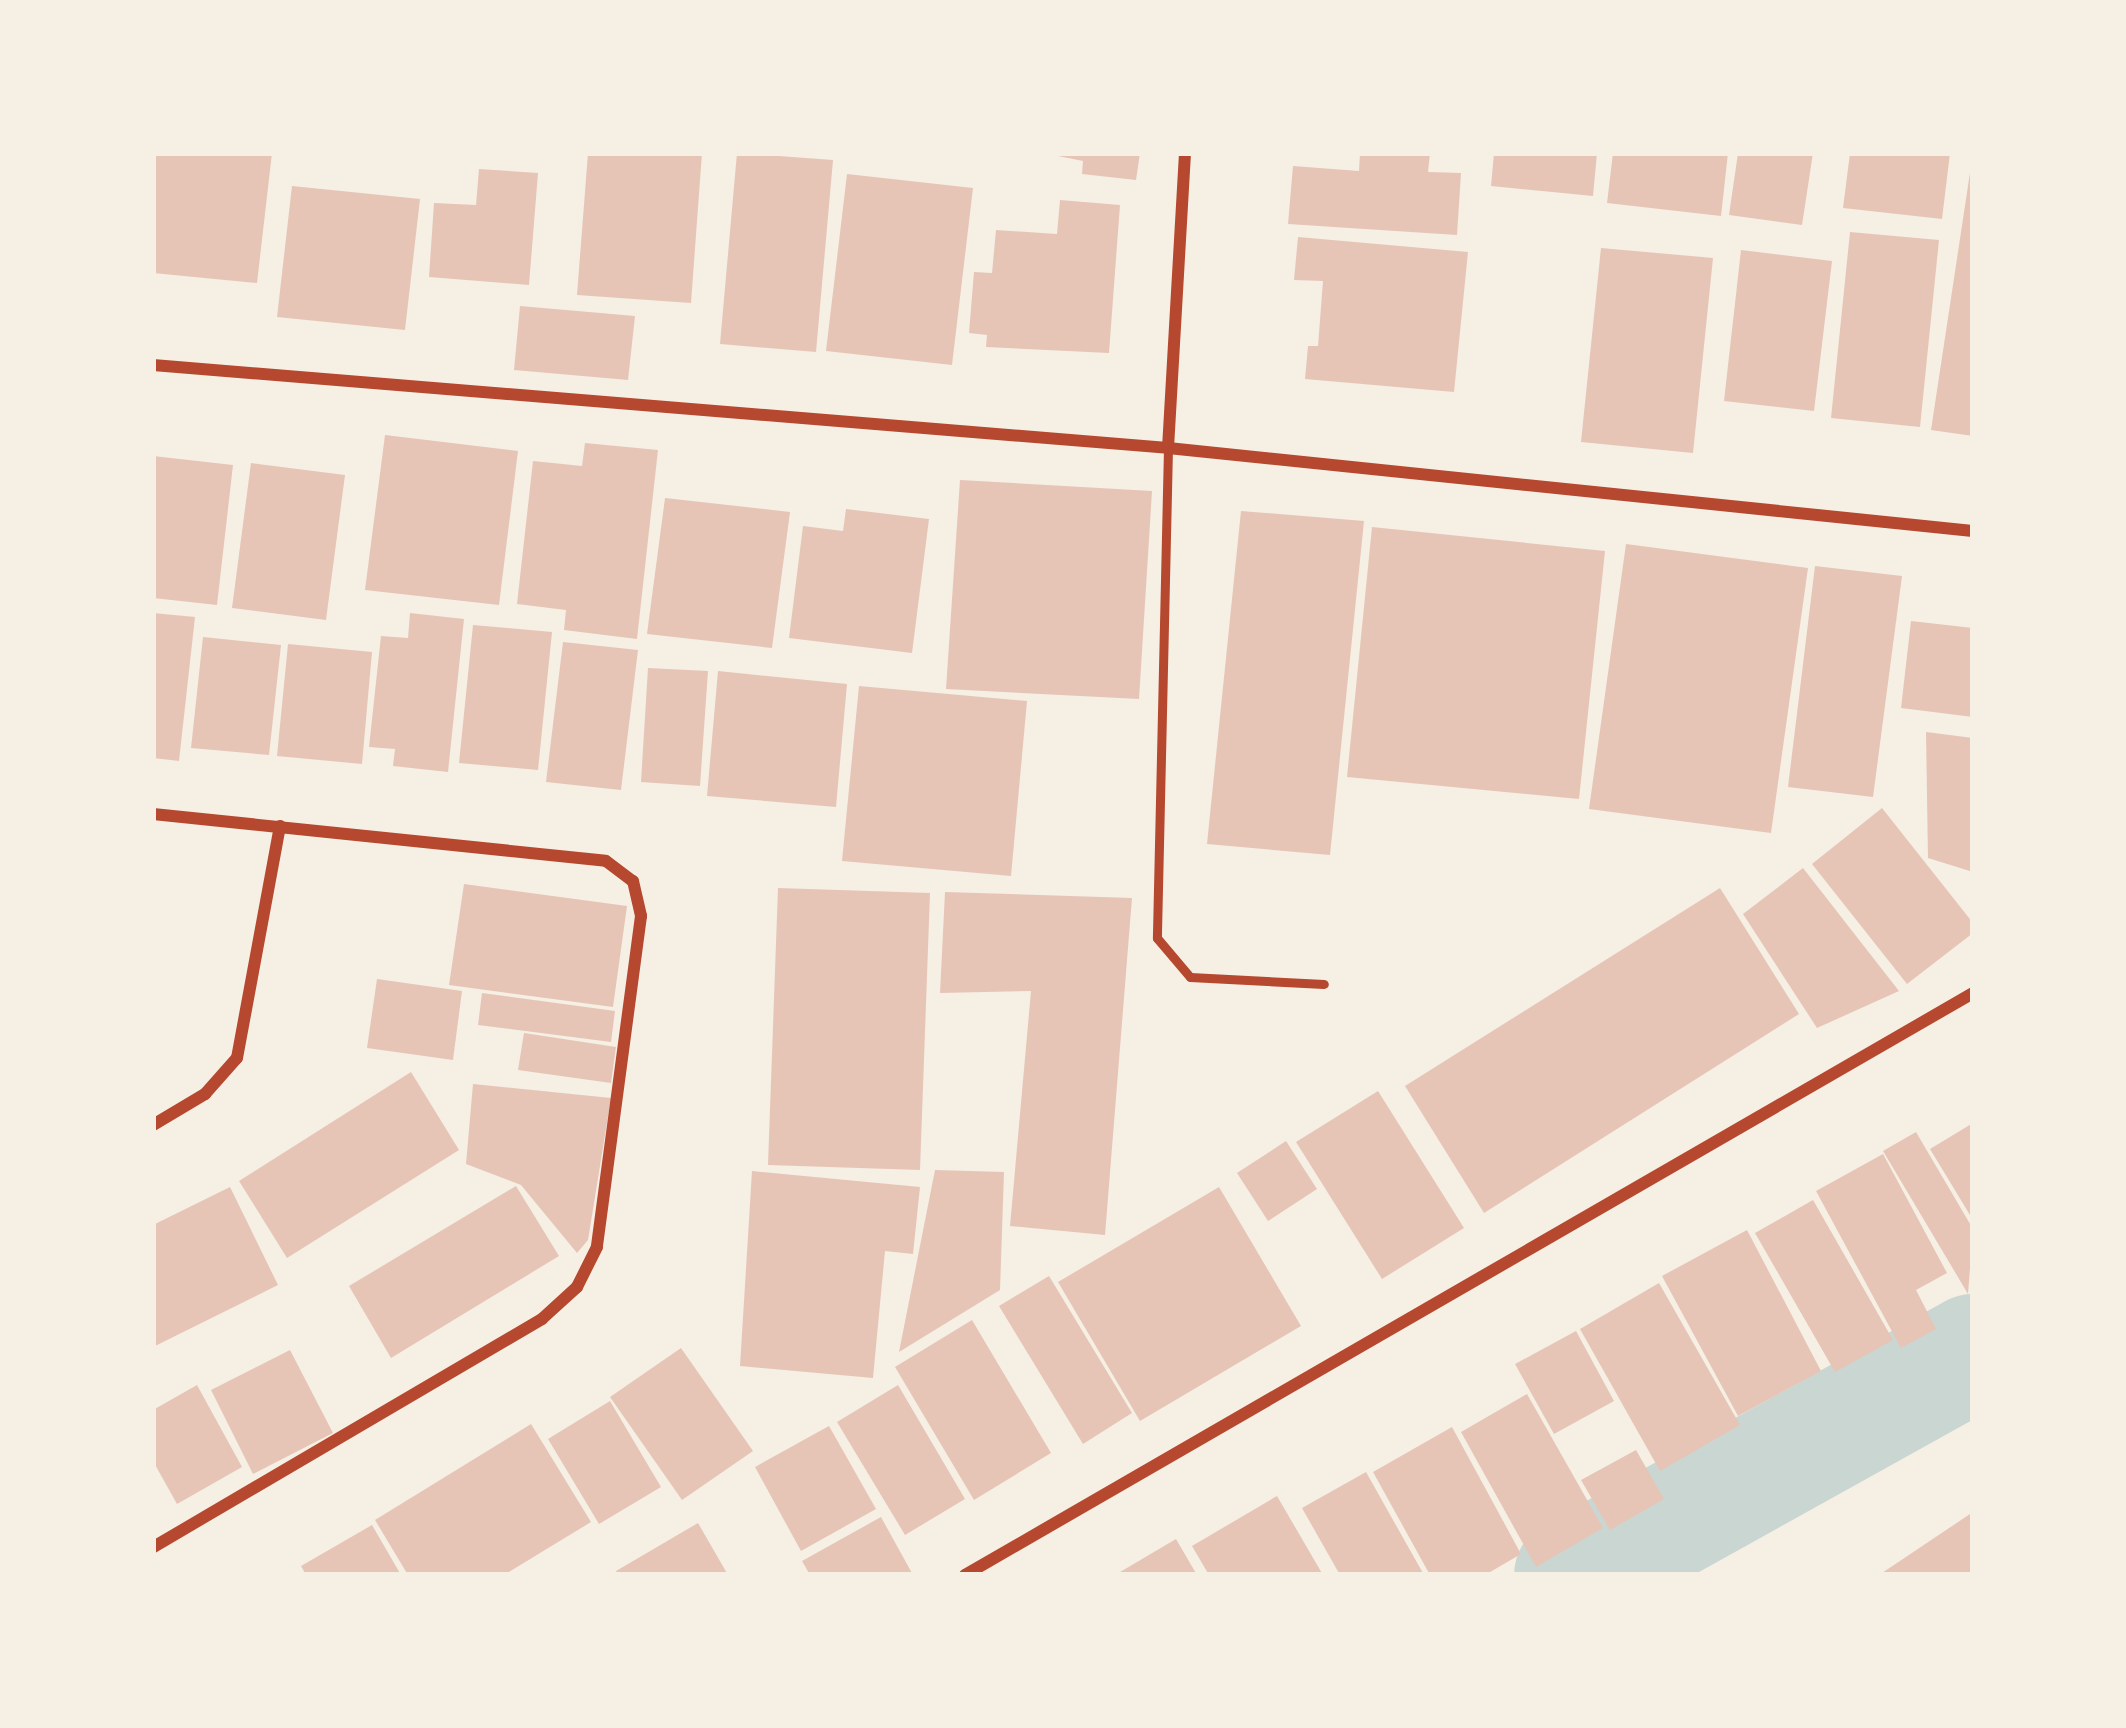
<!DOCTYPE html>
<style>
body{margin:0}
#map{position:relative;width:2126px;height:1728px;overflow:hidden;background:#f6efe4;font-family:"Space Grotesk",sans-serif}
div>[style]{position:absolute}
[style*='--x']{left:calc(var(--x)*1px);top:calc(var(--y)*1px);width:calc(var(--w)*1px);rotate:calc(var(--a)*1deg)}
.river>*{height:117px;margin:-58.5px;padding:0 58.5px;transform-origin:58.5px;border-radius:58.5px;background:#c9d6d2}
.building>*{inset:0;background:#e6c5b7}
.service>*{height:9px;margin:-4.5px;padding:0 4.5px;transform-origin:4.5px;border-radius:4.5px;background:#b5482f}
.minor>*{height:12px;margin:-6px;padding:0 6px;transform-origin:6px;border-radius:6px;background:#b5482f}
span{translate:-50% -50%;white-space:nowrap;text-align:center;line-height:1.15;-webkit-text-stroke:12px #f6efe4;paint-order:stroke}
.frame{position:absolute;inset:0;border:156px solid #f6efe4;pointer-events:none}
</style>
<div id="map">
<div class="river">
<div style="--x:1572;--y:1575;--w:459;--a:-29.1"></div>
</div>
<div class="building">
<div style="clip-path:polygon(153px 153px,272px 153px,257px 283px,153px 273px)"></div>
<div style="clip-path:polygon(588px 153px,702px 153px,691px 303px,577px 295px)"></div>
<div style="clip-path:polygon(737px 153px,833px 160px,816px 352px,720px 344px)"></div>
<div style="clip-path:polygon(1043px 153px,1140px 153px,1136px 180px,1082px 174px,1083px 161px)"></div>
<div style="clip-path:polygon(1360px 153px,1430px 153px,1428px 172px,1461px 173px,1457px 235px,1288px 224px,1293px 166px,1359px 171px)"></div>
<div style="clip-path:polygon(1494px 153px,1597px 153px,1593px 196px,1491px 186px)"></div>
<div style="clip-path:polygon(1613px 153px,1728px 153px,1721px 216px,1607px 203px)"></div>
<div style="clip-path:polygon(1738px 153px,1813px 153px,1802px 225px,1729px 215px)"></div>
<div style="clip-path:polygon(1850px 153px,1950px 153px,1942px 219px,1843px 208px)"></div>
<div style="clip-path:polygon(1973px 153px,1973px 436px,1931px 430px)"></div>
<div style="clip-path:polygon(479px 169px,538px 173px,529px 285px,429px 277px,434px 203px,476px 205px)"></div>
<div style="clip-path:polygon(847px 174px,973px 188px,952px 365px,826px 351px)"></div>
<div style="clip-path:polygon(292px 186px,420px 199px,405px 330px,277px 317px)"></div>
<div style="clip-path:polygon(1060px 200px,1120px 205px,1109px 353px,986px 347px,987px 335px,969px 333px,974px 272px,992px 273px,996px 230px,1057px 234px)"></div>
<div style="clip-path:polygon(1850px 232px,1939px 240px,1920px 427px,1831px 418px)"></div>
<div style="clip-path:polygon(1298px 237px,1468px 252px,1454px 392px,1305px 379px,1308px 346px,1318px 346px,1323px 281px,1294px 280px)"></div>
<div style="clip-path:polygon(1601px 248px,1713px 258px,1693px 453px,1581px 442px)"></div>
<div style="clip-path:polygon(1741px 250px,1832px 261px,1814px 411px,1724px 401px)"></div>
<div style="clip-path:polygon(520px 306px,635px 316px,628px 380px,514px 370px)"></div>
<div style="clip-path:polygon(385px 435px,518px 451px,499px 605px,365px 590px)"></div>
<div style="clip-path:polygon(585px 443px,658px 450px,637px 639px,564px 630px,566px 610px,517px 604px,533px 461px,582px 466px)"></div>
<div style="clip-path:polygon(153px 456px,233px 465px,217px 605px,153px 598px)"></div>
<div style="clip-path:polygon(251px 463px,345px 475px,326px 620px,232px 608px)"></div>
<div style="clip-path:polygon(960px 480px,1152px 491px,1139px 699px,946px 689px)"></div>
<div style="clip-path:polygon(665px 498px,790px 512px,772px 648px,647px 634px)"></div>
<div style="clip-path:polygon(846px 509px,929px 519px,912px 653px,789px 638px,803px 526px,843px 531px)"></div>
<div style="clip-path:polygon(1241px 511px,1364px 521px,1330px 855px,1207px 844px)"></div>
<div style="clip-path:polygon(1372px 527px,1605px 551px,1579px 799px,1347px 777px)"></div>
<div style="clip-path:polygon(1626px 544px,1808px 568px,1771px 833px,1589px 809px)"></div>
<div style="clip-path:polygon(1815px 566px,1902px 576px,1873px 797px,1788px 787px)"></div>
<div style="clip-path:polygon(153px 613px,195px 617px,179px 761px,153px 758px)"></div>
<div style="clip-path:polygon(410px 613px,464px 619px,448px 772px,393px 766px,395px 749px,369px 747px,381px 636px,408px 638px)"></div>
<div style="clip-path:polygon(1911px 621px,1973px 628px,1973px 717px,1901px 708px)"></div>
<div style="clip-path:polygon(473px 625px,552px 632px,538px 770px,459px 763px)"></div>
<div style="clip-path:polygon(203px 637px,281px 645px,269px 755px,191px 748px)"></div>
<div style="clip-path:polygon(563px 642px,638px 650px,621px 790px,546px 782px)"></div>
<div style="clip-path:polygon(288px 644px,372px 652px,362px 764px,277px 756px)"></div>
<div style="clip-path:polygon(648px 668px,708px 671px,700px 786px,641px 782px)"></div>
<div style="clip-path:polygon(718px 671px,847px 684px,836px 807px,707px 796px)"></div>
<div style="clip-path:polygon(859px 686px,1027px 701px,1011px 876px,842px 861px)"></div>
<div style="clip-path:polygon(1926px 732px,1973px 738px,1973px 872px,1928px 858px)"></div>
<div style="clip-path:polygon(1882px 808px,1973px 923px,1973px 933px,1907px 984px,1812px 864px)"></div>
<div style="clip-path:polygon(1803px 868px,1899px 991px,1817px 1028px,1743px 914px)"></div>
<div style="clip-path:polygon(464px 884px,627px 906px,613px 1007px,449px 985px)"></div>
<div style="clip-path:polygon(778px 888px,930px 893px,920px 1170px,768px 1165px)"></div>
<div style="clip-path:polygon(1720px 888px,1799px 1014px,1484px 1213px,1405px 1086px)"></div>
<div style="clip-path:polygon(945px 892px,1132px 898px,1105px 1235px,1010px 1226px,1031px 991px,940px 993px)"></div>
<div style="clip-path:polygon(377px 979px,462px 991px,453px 1060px,367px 1048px)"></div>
<div style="clip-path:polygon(482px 993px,615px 1011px,611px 1042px,478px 1025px)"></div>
<div style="clip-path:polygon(524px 1033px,616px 1047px,611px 1083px,518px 1070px)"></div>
<div style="clip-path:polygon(411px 1072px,459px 1150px,287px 1258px,239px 1181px)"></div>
<div style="clip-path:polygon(473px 1084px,611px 1098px,588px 1240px,577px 1253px,521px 1185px,466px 1164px)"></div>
<div style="clip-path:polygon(1378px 1091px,1464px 1228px,1382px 1279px,1296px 1142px)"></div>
<div style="clip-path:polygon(1973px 1123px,1973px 1220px,1930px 1149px)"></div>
<div style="clip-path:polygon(1916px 1132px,1973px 1229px,1968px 1294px,1883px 1151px)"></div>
<div style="clip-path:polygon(1286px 1141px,1317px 1189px,1268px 1221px,1237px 1173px)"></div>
<div style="clip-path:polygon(1883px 1154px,1947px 1273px,1916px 1290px,1936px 1329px,1901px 1348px,1816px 1191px)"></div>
<div style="clip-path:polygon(935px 1170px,1004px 1172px,1000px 1290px,899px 1352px)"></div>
<div style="clip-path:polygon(752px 1171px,920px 1187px,913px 1254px,885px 1251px,873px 1378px,740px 1366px)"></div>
<div style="clip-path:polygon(516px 1186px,559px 1256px,391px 1358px,349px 1286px)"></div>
<div style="clip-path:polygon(230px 1187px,278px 1285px,153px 1347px,153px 1225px)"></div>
<div style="clip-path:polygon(1219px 1187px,1301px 1326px,1140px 1421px,1058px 1282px)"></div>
<div style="clip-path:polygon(1813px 1200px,1893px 1340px,1835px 1372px,1755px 1233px)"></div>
<div style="clip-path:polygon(1747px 1230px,1821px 1371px,1738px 1416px,1662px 1276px)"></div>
<div style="clip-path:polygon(1049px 1276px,1132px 1413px,1083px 1444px,999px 1306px)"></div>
<div style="clip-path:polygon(1659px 1283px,1740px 1425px,1660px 1471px,1580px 1329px)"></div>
<div style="clip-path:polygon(972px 1320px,1051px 1453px,974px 1500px,895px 1367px)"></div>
<div style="clip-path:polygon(1576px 1331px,1614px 1401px,1554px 1434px,1515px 1364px)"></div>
<div style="clip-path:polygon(681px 1348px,753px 1451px,682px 1500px,610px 1397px)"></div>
<div style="clip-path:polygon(290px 1350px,333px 1433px,253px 1474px,211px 1390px)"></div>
<div style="clip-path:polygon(197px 1385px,242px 1467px,177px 1504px,153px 1461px,153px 1410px)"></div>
<div style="clip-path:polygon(898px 1385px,965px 1499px,905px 1535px,837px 1422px)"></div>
<div style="clip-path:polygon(1527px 1394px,1603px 1528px,1536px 1567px,1461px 1432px)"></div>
<div style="clip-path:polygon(610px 1401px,661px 1487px,599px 1524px,548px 1439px)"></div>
<div style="clip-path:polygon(531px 1424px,591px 1522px,504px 1575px,408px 1575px,375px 1520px)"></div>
<div style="clip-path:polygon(829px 1426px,876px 1509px,801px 1551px,755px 1467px)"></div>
<div style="clip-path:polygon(1452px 1427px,1521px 1554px,1485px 1575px,1430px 1575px,1373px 1472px)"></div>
<div style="clip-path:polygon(1636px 1450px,1664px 1499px,1610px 1530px,1581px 1480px)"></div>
<div style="clip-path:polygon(1366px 1472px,1424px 1575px,1340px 1575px,1302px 1508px)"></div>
<div style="clip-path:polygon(1277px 1496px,1323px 1575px,1209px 1575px,1192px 1546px)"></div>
<div style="clip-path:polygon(1973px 1512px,1973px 1575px,1879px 1575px)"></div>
<div style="clip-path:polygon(881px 1517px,913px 1575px,810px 1575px,802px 1561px)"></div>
<div style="clip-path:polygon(698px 1523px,728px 1575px,618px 1575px,616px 1571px)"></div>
<div style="clip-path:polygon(372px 1525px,401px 1575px,306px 1575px,301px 1566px)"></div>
<div style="clip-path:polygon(1176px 1539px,1197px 1575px,1115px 1575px)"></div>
</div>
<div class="service">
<div style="--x:1168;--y:448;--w:490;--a:91.3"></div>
<div style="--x:1157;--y:938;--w:51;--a:49.8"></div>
<div style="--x:1190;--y:977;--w:134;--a:3"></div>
</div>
<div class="minor">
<div style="--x:153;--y:365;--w:1018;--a:4.67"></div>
<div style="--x:1168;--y:448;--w:809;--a:5.89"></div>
<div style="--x:1168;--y:448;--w:295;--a:-86.7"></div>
<div style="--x:153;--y:814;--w:455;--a:5.9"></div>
<div style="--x:606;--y:861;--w:34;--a:37"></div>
<div style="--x:633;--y:881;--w:36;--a:77"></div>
<div style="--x:641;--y:916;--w:334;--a:97.6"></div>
<div style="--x:597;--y:1247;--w:45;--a:116.6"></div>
<div style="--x:577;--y:1287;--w:47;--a:137.6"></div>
<div style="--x:542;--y:1319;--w:451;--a:149.6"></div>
<div style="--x:153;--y:1125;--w:61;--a:-30.8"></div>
<div style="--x:205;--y:1094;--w:48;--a:-48.4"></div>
<div style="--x:237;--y:1058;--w:236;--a:-79.5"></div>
<div style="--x:965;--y:1575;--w:1164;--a:-30"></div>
</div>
<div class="frame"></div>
</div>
